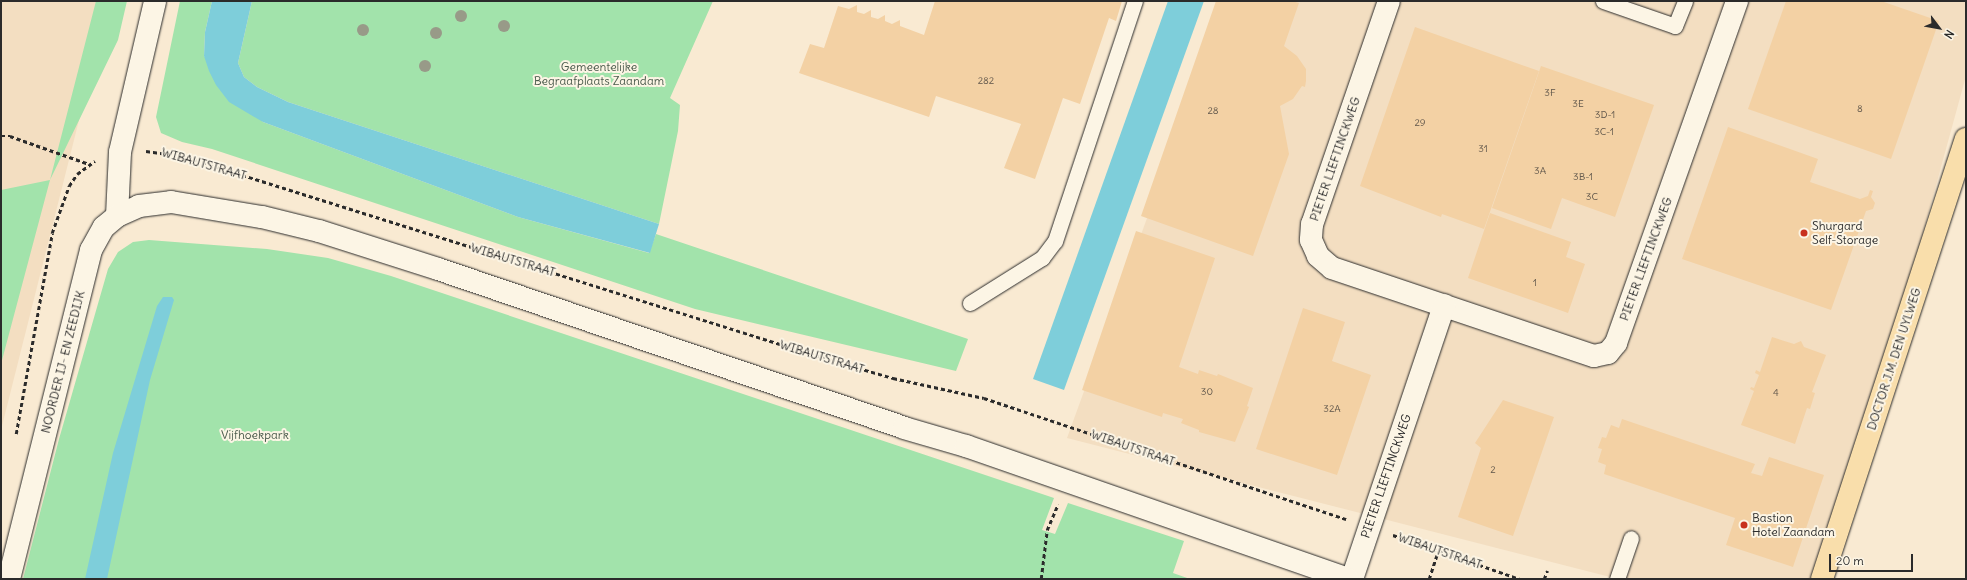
<!DOCTYPE html>
<style>
body{margin:0}
#map{position:relative;width:1967px;height:580px;overflow:hidden;background:#f9ead2;font-family:Delius,sans-serif}
div>[style]{position:absolute}
[style*='--x']{left:calc(var(--x)*1px);top:calc(var(--y)*1px);width:calc(var(--w)*1px);rotate:calc(var(--a)*1deg)}
.built>*{inset:0;background:#f3dec1}
.green>*{inset:0;background:#a2e3ab}
.water>*{inset:0;background:#7eceda}
.building>*{inset:0;background:#f3d1a4}
.path>*{height:2.5px;margin-top:-1.25px;transform-origin:0;background:repeating-linear-gradient(90deg,#2b2b2b 0 4px,transparent 0 7px)}
.roads{filter:drop-shadow(0 0 1px #2b2b2b) drop-shadow(0 0 1px #2b2b2b)}
.service>*{height:15px;margin:-7.5px;padding:0 7.5px;transform-origin:7.5px;border-radius:7.5px;background:#fcf5e5}
.minor>*{height:22px;margin:-11px;padding:0 11px;transform-origin:11px;border-radius:11px;background:#fcf5e5}
.tertiary>*{height:22px;margin:-11px;padding:0 11px;transform-origin:11px;border-radius:11px;background:#fcf5e5}
.primary>*{height:22px;margin:-11px;padding:0 11px;transform-origin:11px;border-radius:11px;background:#f9deab}
.trees>*{width:12px;height:12px;margin:-6px;border-radius:50%;background:#989a88}
.dots>*{width:11px;height:11px;translate:-50% -50%;box-sizing:border-box;border:2px solid #fcf5e5;border-radius:50%}
span{translate:-50% -50%;white-space:nowrap;text-align:center;line-height:1.15;-webkit-text-stroke:4px #fcf5e5;paint-order:stroke}
.number-label{font-size:10px;color:#5d5449}
.number-label span{-webkit-text-stroke-width:0}
.park-label{font-size:12px;color:#49594b}
.street-label{font-size:12px;color:#2b2b2b}
.poi-label{font-size:12px;color:#2b2b2b}
.left{translate:0 -50%;text-align:left}
.frame{position:absolute;inset:0;border:2px solid #2b2b2b;pointer-events:none}
.north{position:absolute;left:1919px;top:8px;width:40px;height:40px;-webkit-text-stroke:3px #fcf5e5;paint-order:stroke;rotate:122deg;font-size:11px;font-weight:700;line-height:16px;text-align:center;color:#2b2b2b}
.north::after{content:'';display:block;margin:auto;width:14px;height:18px;background:#2b2b2b;clip-path:polygon(50% 0,100% 100%,50% 72%,0 100%)}
.scale{position:absolute;left:1829px;top:554px;width:84px;height:18px;box-sizing:border-box;border:2px solid #2b2b2b;border-top:0;padding-left:5px;font-size:12px;line-height:14px;white-space:nowrap;color:#2b2b2b;-webkit-text-stroke:3px #fcf5e5;paint-order:stroke}
</style>
<div id="map">
<div class="built">
<div style="clip-path:polygon(1px 1px,109px 1px,1px 430px)"></div>
<div style="clip-path:polygon(1226px 1px,1966px 1px,1966px 76px,1828px 579px,1618px 579px,1067px 438px)"></div>
</div>
<div class="green">
<div style="clip-path:polygon(96px 1px,127px 1px,118px 40px,50px 180px,1px 364px,1px 190px,50px 180px)"></div>
<div style="clip-path:polygon(180px 1px,212px 1px,205px 32px,204px 56px,263px 122px,518px 217px,649px 253px,656px 234px,968px 339px,956px 371px,695px 309px,212px 149px,182px 142px,161px 133px,156px 117px)"></div>
<div style="clip-path:polygon(252px 1px,713px 1px,670px 98px,680px 105px,678px 131px,659px 224px,288px 102px,257px 87px,244px 77px,238px 63px)"></div>
<div style="clip-path:polygon(149px 240px,267px 249px,328px 258px,391px 276px,1054px 498px,1042px 530px,1055px 534px,1068px 503px,1184px 541px,1173px 573px,1190px 579px,23px 579px,59px 439px,108px 269px,118px 252px,133px 242px)"></div>
</div>
<div class="water">
<div style="clip-path:polygon(212px 1px,252px 1px,238px 63px,244px 77px,257px 87px,288px 102px,659px 224px,650px 253px,518px 217px,263px 122px,229px 102px,216px 85px,209px 71px,204px 56px,205px 32px)"></div>
<div style="clip-path:polygon(1168px 1px,1204px 1px,1064px 390px,1033px 379px)"></div>
<div style="clip-path:polygon(163px 297px,172px 297px,174px 300px,150px 380px,107px 579px,85px 579px,113px 453px,157px 306px)"></div>
</div>
<div class="building">
<div style="clip-path:polygon(935px 1px,1122px 1px,1116px 21px,1109px 18px,1080px 104px,1063px 98px,1035px 179px,1004px 168px,1021px 124px,936px 96px,929px 117px,799px 73px,810px 44px,824px 48px,838px 6px,849px 9px,857px 5px,857px 12px,864px 14px,871px 10px,871px 17px,878px 19px,885px 15px,885px 21px,892px 24px,900px 20px,900px 26px,924px 35px)"></div>
<div style="clip-path:polygon(1216px 1px,1292px 1px,1299px 3px,1284px 46px,1297px 56px,1306px 69px,1306px 81px,1305px 87px,1302px 86px,1293px 99px,1280px 106px,1289px 154px,1253px 256px,1141px 216px)"></div>
<div style="clip-path:polygon(1786px 1px,1881px 1px,1939px 21px,1891px 159px,1748px 109px)"></div>
<div style="clip-path:polygon(1415px 27px,1539px 71px,1484px 229px,1442px 214px,1441px 217px,1360px 186px)"></div>
<div style="clip-path:polygon(1541px 66px,1654px 105px,1615px 217px,1562px 198px,1551px 229px,1492px 208px)"></div>
<div style="clip-path:polygon(1728px 127px,1818px 159px,1810px 182px,1860px 199px,1868px 196px,1870px 190px,1873px 191px,1871px 197px,1875px 203px,1873px 209px,1866px 211px,1831px 310px,1682px 259px)"></div>
<div style="clip-path:polygon(1490px 213px,1571px 242px,1566px 257px,1585px 264px,1568px 313px,1468px 278px)"></div>
<div style="clip-path:polygon(1136px 231px,1215px 258px,1179px 367px,1198px 374px,1199px 370px,1217px 376px,1218px 374px,1253px 388px,1247px 406px,1249px 407px,1235px 442px,1199px 432px,1199px 430px,1181px 423px,1183px 419px,1163px 413px,1162px 417px,1082px 390px)"></div>
<div style="clip-path:polygon(1303px 308px,1345px 322px,1332px 361px,1371px 375px,1337px 475px,1256px 449px)"></div>
<div style="clip-path:polygon(1772px 337px,1794px 344px,1801px 341px,1804px 347px,1826px 355px,1812px 392px,1815px 393px,1810px 409px,1807px 408px,1795px 444px,1741px 425px,1754px 391px,1750px 389px,1751px 387px,1754px 388px,1759px 375px,1755px 373px,1756px 370px,1760px 372px)"></div>
<div style="clip-path:polygon(1503px 400px,1554px 417px,1513px 536px,1458px 517px,1481px 448px,1475px 443px)"></div>
<div style="clip-path:polygon(1622px 419px,1755px 464px,1751px 473px,1762px 476px,1769px 457px,1824px 475px,1793px 567px,1726px 545px,1735px 518px,1604px 474px,1606px 465px,1598px 462px,1602px 449px,1598px 448px,1602px 437px,1606px 438px,1611px 425px,1619px 428px)"></div>
</div>
<div class="path">
<div style="--x:1;--y:136;--w:9;--a:0"></div>
<div style="--x:10;--y:136;--w:84;--a:19.5"></div>
<div style="--x:146;--y:151;--w:36;--a:8"></div>
<div style="--x:182;--y:156;--w:680;--a:17.45"></div>
<div style="--x:831;--y:360;--w:65;--a:16.2"></div>
<div style="--x:893;--y:378;--w:93;--a:12.4"></div>
<div style="--x:984;--y:398;--w:382;--a:18.5"></div>
<div style="--x:16;--y:434;--w:204;--a:-79.8"></div>
<div style="--x:52;--y:233;--w:50;--a:-70.1"></div>
<div style="--x:69;--y:186;--w:14;--a:-56"></div>
<div style="--x:77;--y:174;--w:22;--a:-36"></div>
<div style="--x:1393;--y:535;--w:134;--a:19.1"></div>
<div style="--x:1041;--y:579;--w:49;--a:-83"></div>
<div style="--x:1047;--y:530;--w:28;--a:-67"></div>
<div style="--x:1429;--y:579;--w:29;--a:-72"></div>
<div style="--x:1544;--y:579;--w:9;--a:-69"></div>
</div>
<div class="roads">
<div class="service">
<div style="--x:1603;--y:1;--w:76;--a:19.1"></div>
<div style="--x:1675;--y:26;--w:27;--a:-68"></div>
<div style="--x:970;--y:303;--w:85;--a:-32"></div>
<div style="--x:1042;--y:258;--w:21;--a:-53"></div>
<div style="--x:1055;--y:241;--w:253;--a:-71.6"></div>
<div style="--x:1617;--y:579;--w:43;--a:-71.1"></div>
</div>
<div class="minor">
<div style="--x:1389;--y:1;--w:236;--a:109"></div>
<div style="--x:1312;--y:224;--w:16;--a:94"></div>
<div style="--x:1311;--y:240;--w:17;--a:66"></div>
<div style="--x:1318;--y:256;--w:18;--a:41"></div>
<div style="--x:1332;--y:268;--w:276;--a:18.6"></div>
<div style="--x:1594;--y:356;--w:14;--a:-12"></div>
<div style="--x:1608;--y:353;--w:13;--a:-51"></div>
<div style="--x:1616;--y:343;--w:363;--a:-70.5"></div>
<div style="--x:117;--y:216;--w:64;--a:-87.3"></div>
<div style="--x:120;--y:152;--w:155;--a:-76.9"></div>
<div style="--x:1352;--y:579;--w:289;--a:-71.4"></div>
</div>
<div class="tertiary">
<div style="--x:9;--y:579;--w:339;--a:-76"></div>
<div style="--x:91;--y:250;--w:26;--a:-61"></div>
<div style="--x:104;--y:227;--w:17;--a:-40"></div>
<div style="--x:117;--y:216;--w:24;--a:-24"></div>
<div style="--x:139;--y:206;--w:32;--a:-7"></div>
<div style="--x:171;--y:202;--w:92;--a:9.4"></div>
<div style="--x:262;--y:217;--w:59;--a:13.8"></div>
<div style="--x:319;--y:231;--w:125;--a:17.7"></div>
<div style="--x:438;--y:269;--w:492;--a:18.8"></div>
<div style="--x:904;--y:428;--w:65;--a:16.2"></div>
<div style="--x:966;--y:446;--w:404;--a:19.2"></div>
</div>
<div class="primary">
<div style="--x:1822;--y:579;--w:463;--a:-71.9"></div>
</div>
</div>
<div class="trees">
<div style="left:461px;top:16px"></div>
<div style="left:504px;top:26px"></div>
<div style="left:363px;top:30px"></div>
<div style="left:436px;top:33px"></div>
<div style="left:425px;top:66px"></div>
</div>
<div class="dots">
<div style="left:1804px;top:233px;background:#c8321e"></div>
<div style="left:1744px;top:525px;background:#c8321e"></div>
</div>
<div class="number-label">
<span style="left:986px;top:81px">282</span>
<span style="left:1550px;top:93px">3F</span>
<span style="left:1578px;top:104px">3E</span>
<span style="left:1860px;top:109px">8</span>
<span style="left:1213px;top:111px">28</span>
<span style="left:1605px;top:115px">3D-1</span>
<span style="left:1420px;top:123px">29</span>
<span style="left:1604px;top:132px">3C-1</span>
<span style="left:1483px;top:149px">31</span>
<span style="left:1540px;top:171px">3A</span>
<span style="left:1583px;top:177px">3B-1</span>
<span style="left:1592px;top:197px">3C</span>
<span style="left:1535px;top:283px">1</span>
<span style="left:1207px;top:392px">30</span>
<span style="left:1776px;top:393px">4</span>
<span style="left:1332px;top:409px">32A</span>
<span style="left:1493px;top:470px">2</span>
</div>
<div class="park-label">
<span style="left:599px;top:74px">Gemeentelijke<br>Begraafplaats Zaandam</span>
<span style="left:255px;top:435px">Vijfhoekpark</span>
</div>
<div class="street-label">
<span style="left:1335px;top:159px;rotate:-71deg">PIETER LIEFTINCKWEG</span>
<span style="left:204px;top:164px;rotate:16deg">WIBAUTSTRAAT</span>
<span style="left:1646px;top:259px;rotate:-70deg">PIETER LIEFTINCKWEG</span>
<span style="left:513px;top:260px;rotate:17deg">WIBAUTSTRAAT</span>
<span style="left:822px;top:357px;rotate:17deg">WIBAUTSTRAAT</span>
<span style="left:1894px;top:359px;rotate:-72deg">DOCTOR J.M. DEN UYLWEG</span>
<span style="left:63px;top:362px;rotate:-76deg">NOORDER IJ- EN ZEEDIJK</span>
<span style="left:1133px;top:448px;rotate:19deg">WIBAUTSTRAAT</span>
<span style="left:1386px;top:476px;rotate:-71deg">PIETER LIEFTINCKWEG</span>
<span style="left:1440px;top:551px;rotate:19deg">WIBAUTSTRAAT</span>
</div>
<div class="poi-label">
<span class="left" style="left:1812px;top:233px">Shurgard<br>Self-Storage</span>
<span class="left" style="left:1752px;top:525px">Bastion<br>Hotel Zaandam</span>
</div>
<div class="frame"></div>
<div class="north">N</div>
<div class="scale">20 m</div>
</div>
